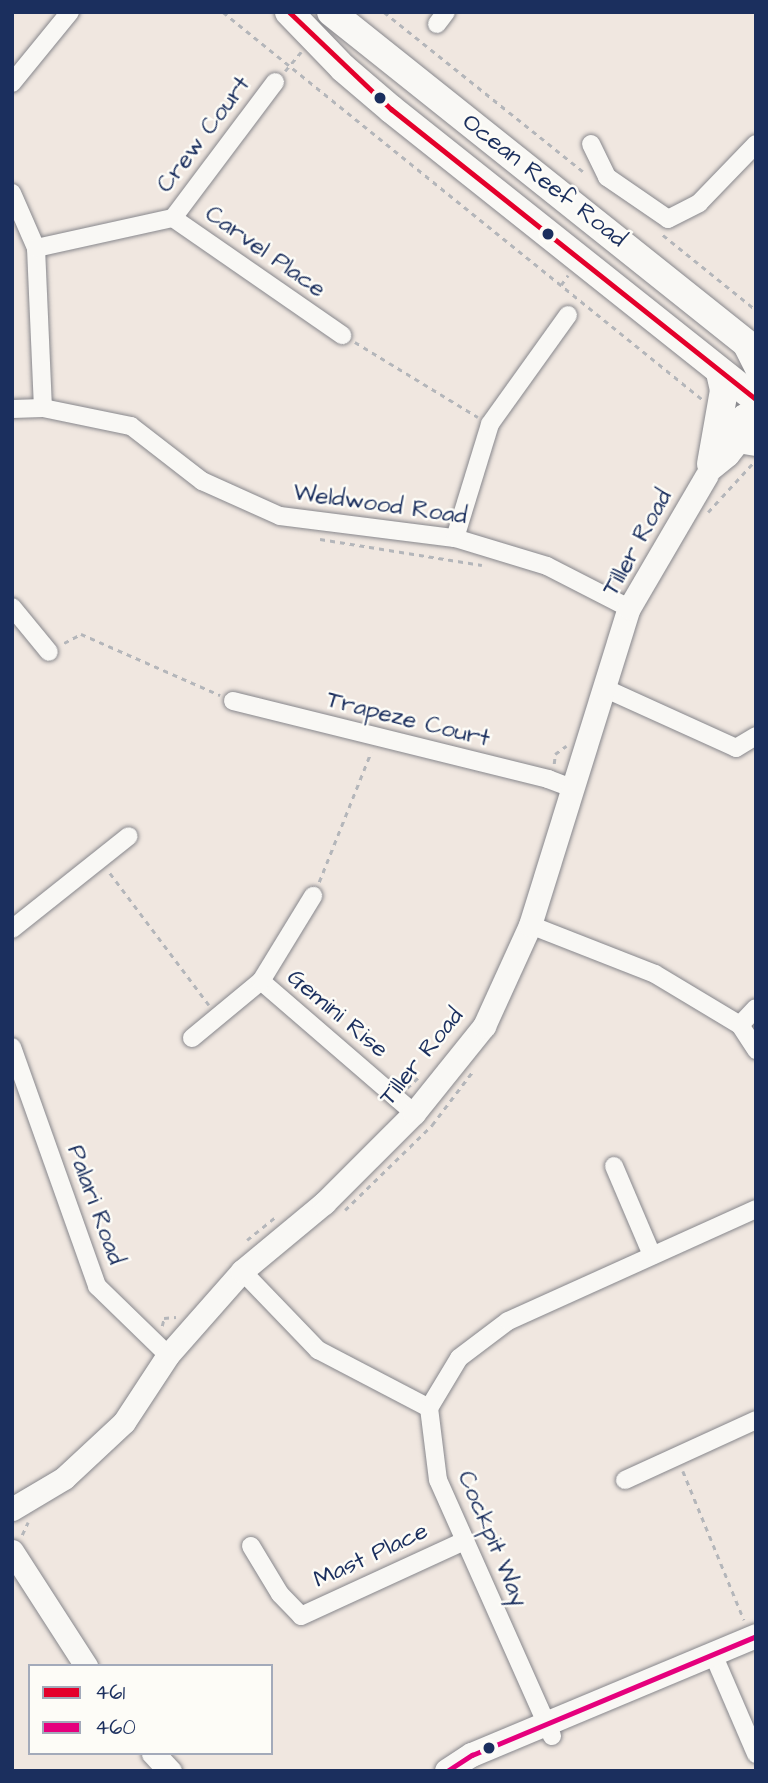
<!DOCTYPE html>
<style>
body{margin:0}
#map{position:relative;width:768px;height:1783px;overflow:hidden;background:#f0e7e0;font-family:"Architects Daughter",sans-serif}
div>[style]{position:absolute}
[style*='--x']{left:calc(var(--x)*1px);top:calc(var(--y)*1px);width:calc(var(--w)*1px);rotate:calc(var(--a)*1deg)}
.path>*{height:2.5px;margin-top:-1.25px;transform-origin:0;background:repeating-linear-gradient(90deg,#b4b6ba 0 5px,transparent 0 10px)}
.roads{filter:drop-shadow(0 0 2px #87878c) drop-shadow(0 0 2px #87878c)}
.minor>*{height:18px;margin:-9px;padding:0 9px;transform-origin:9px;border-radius:9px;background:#f9f8f5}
.tertiary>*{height:23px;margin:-11.5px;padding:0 11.5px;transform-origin:11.5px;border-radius:11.5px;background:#f9f8f5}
.secondary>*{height:24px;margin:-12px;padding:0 12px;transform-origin:12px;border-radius:12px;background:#f9f8f5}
.primary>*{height:28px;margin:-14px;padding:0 14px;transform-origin:14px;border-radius:14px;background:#f9f8f5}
.bus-1>*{height:5px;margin:-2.5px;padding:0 2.5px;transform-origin:2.5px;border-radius:2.5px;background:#e4002b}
.bus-2>*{height:5px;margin:-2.5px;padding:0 2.5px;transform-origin:2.5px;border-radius:2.5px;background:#e5007d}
.dots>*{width:19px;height:19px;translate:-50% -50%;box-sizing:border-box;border:4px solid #fdfcf7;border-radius:50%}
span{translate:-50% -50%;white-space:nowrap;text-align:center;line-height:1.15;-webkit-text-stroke:5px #fdfcf7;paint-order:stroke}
.street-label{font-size:24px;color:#1b2f5e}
.frame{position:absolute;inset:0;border:14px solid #1b2f5e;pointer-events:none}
.legend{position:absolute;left:28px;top:1664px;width:245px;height:91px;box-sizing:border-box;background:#fdfcf7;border:2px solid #a3aaba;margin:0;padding:9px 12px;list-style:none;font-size:21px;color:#1b2f5e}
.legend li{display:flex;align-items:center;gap:14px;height:35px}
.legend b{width:35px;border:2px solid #a3aaba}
</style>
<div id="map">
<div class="path">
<div style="--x:223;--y:12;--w:616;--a:38.94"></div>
<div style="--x:384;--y:12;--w:259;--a:38.7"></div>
<div style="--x:285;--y:71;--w:25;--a:-50"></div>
<div style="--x:663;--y:235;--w:119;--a:38.9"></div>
<div style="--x:561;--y:285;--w:12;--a:-55"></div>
<div style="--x:355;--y:342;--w:144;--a:31.4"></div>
<div style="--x:708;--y:512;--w:67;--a:-47.4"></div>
<div style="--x:320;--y:539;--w:164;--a:9.1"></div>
<div style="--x:610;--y:582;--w:31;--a:-42"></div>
<div style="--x:64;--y:643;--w:19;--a:-28"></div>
<div style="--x:81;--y:634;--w:152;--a:23.7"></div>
<div style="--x:554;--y:764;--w:10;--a:-84"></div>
<div style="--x:555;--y:754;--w:14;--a:-36"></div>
<div style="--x:110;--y:873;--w:165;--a:53.1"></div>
<div style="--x:319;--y:882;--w:140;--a:-68.2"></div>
<div style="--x:407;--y:1088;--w:16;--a:-43"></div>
<div style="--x:345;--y:1210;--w:122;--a:-44.3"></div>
<div style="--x:432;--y:1125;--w:68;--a:-52.8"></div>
<div style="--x:247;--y:1240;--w:35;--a:-39"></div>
<div style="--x:162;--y:1326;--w:8;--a:-76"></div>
<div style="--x:164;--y:1318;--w:12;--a:-5"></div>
<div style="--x:683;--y:1471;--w:161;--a:67.7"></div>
<div style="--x:22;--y:1535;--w:14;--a:-65"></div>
</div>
<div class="roads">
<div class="minor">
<div style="--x:437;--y:24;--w:15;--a:-53"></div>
<div style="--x:12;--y:83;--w:92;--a:-50.8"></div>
<div style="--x:591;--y:144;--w:37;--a:64"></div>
<div style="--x:607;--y:177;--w:74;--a:34.5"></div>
<div style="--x:668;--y:219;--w:35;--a:-27"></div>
<div style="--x:699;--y:203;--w:82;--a:-46"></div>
<div style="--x:12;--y:193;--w:60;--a:66.4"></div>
<div style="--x:36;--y:248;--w:160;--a:87.5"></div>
<div style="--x:173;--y:218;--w:170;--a:-53.1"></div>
<div style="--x:36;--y:248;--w:140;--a:-12.4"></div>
<div style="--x:173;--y:218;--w:206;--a:34.7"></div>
<div style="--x:740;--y:342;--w:36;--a:63"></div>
<div style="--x:12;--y:409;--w:31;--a:-2"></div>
<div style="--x:43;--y:408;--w:90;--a:11.6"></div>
<div style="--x:131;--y:426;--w:90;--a:37.8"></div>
<div style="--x:202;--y:481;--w:85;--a:24.2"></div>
<div style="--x:280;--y:516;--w:176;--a:7.2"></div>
<div style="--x:455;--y:538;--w:96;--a:16.9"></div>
<div style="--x:547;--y:566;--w:92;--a:27.1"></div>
<div style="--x:719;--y:447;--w:40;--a:-55.1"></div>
<div style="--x:742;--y:414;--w:16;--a:-30"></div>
<div style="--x:709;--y:474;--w:27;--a:-39"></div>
<div style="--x:730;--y:457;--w:42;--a:-51.8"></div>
<div style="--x:455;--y:538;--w:119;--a:-72.9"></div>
<div style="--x:490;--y:424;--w:134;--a:-54.4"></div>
<div style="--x:12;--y:607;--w:58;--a:50.6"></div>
<div style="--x:604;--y:688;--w:145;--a:24.4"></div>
<div style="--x:736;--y:748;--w:23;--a:-31"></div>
<div style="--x:233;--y:701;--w:325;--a:13.9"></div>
<div style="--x:548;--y:779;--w:25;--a:21"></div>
<div style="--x:530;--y:925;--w:134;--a:21.4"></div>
<div style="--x:655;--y:974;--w:99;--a:31"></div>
<div style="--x:740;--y:1025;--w:30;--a:57"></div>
<div style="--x:12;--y:929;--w:149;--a:-38.5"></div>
<div style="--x:261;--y:981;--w:202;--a:40.8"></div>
<div style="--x:740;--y:1025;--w:23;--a:-47"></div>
<div style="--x:192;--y:1038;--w:89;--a:-39.6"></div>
<div style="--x:261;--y:981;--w:100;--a:-58.5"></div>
<div style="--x:12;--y:1047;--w:254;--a:70.4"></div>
<div style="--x:97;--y:1286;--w:99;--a:44.2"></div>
<div style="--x:614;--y:1166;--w:97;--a:66.9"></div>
<div style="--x:242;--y:1271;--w:110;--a:46.1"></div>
<div style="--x:318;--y:1350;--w:125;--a:27.6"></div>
<div style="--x:625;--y:1480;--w:144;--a:-24.6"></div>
<div style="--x:251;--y:1546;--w:56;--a:58.9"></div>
<div style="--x:280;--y:1594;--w:30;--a:46"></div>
<div style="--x:301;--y:1616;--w:179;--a:-24.7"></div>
<div style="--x:713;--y:1654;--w:109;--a:66.7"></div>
<div style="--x:552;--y:1736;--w:280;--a:-114"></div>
<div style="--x:438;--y:1480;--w:73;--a:-97.1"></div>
<div style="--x:429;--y:1408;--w:58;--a:-59"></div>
<div style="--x:459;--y:1358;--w:61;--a:-37.1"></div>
<div style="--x:508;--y:1321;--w:272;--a:-24.3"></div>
</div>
<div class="tertiary">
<div style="--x:12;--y:1509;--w:61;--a:-30.8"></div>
<div style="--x:64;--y:1478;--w:82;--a:-43"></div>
<div style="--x:124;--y:1422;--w:80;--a:-56.7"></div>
<div style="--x:168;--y:1355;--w:112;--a:-48.6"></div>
<div style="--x:242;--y:1271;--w:107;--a:-39.7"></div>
<div style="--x:324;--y:1203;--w:127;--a:-45"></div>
<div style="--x:414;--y:1113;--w:112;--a:-51.2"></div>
<div style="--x:484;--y:1026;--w:111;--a:-65.5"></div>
<div style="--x:530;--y:925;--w:332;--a:-72.7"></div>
<div style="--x:629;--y:608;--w:153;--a:-59.7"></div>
<div style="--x:12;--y:1551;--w:137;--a:57.2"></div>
<div style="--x:153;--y:1753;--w:25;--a:47"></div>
</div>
<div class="secondary">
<div style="--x:447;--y:1771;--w:30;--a:-33"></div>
<div style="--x:472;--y:1755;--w:308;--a:-22.7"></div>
</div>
<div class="primary">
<div style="--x:289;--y:12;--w:78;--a:46"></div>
<div style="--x:343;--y:68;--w:63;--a:40.5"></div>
<div style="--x:391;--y:109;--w:466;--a:38.5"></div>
<div style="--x:331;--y:12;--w:544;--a:38.58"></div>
<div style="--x:744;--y:440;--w:12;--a:9"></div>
<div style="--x:711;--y:464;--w:75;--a:-80"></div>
<div style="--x:724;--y:390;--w:18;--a:-103"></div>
</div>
</div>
<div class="bus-1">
<div style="--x:289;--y:12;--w:141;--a:43.6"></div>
<div style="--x:391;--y:109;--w:466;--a:38.5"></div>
</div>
<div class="bus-2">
<div style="--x:447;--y:1771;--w:30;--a:-33"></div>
<div style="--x:472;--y:1755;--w:308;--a:-22.7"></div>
</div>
<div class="dots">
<div style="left:380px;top:98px;background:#1b2f5e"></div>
<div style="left:548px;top:234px;background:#1b2f5e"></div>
<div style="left:489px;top:1748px;background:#1b2f5e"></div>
</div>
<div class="street-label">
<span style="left:204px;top:135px;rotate:-53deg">Crew Court</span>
<span style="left:544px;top:181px;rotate:38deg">Ocean Reef Road</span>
<span style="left:265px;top:252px;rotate:35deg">Carvel Place</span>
<span style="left:380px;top:505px;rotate:8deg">Weldwood Road</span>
<span style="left:638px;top:543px;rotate:-61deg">Tiller Road</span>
<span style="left:408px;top:720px;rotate:14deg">Trapeze Court</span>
<span style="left:337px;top:1014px;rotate:40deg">Gemini Rise</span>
<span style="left:422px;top:1057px;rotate:-51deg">Tiller Road</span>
<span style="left:95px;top:1205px;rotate:70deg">Palari Road</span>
<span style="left:492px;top:1539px;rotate:67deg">Cockpit Way</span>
<span style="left:371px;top:1556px;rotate:-25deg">Mast Place</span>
</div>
<div class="frame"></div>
<ul class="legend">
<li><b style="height:9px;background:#e4002b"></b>461</li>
<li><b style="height:9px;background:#e5007d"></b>460</li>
</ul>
</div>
